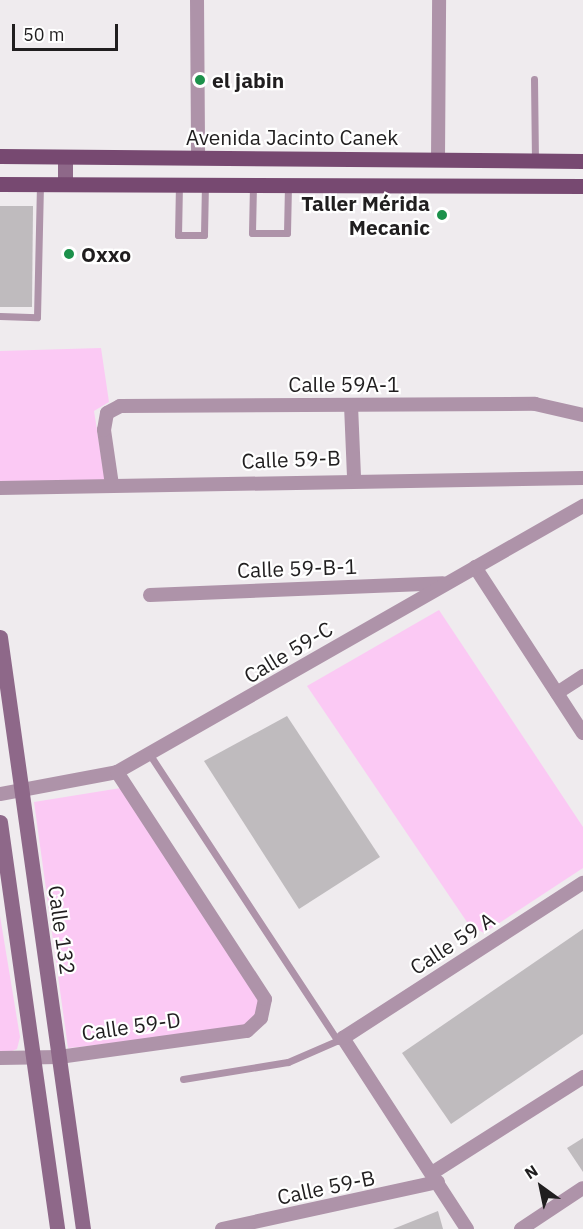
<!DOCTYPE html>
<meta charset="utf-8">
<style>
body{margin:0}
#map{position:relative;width:583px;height:1229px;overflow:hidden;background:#efebee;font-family:"IBM Plex Sans",sans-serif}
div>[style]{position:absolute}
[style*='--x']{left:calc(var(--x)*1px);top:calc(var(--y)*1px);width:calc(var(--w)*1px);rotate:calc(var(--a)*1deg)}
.green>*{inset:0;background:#fbc9f4}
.building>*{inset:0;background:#bfbbbe}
.lane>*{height:7px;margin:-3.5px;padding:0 3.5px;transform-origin:3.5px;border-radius:3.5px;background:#ae93a9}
.street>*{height:14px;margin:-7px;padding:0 7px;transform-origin:7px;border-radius:7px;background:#ae93a9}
.secondary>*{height:15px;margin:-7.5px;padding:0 7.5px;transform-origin:7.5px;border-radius:7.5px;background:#8e6889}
.primary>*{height:15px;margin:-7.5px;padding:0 7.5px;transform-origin:7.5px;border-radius:7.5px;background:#774971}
.dots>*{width:16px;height:16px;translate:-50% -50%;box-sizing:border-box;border:3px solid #fff;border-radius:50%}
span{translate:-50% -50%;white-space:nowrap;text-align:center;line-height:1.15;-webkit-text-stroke:4.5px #fff;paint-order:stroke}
.poi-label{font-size:21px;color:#201e1f;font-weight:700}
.left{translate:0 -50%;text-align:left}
.right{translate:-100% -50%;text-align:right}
.street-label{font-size:21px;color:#201e1f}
.north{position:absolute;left:511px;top:1157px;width:60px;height:60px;-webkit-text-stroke:4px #fff;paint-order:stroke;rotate:327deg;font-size:16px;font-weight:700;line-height:24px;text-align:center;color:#201e1f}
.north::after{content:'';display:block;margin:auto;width:21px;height:27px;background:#201e1f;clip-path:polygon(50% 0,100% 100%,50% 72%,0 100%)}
.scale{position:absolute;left:12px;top:24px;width:106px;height:27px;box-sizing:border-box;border:3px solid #201e1f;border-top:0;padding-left:8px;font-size:18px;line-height:21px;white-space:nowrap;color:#201e1f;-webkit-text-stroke:4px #fff;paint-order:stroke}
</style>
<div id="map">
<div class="green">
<div style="clip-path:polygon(101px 348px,109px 402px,94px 411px,105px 481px,0 483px,0 351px)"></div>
<div style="clip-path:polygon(439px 610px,583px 827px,583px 868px,484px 933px,469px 925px,307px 686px)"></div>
<div style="clip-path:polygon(127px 787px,265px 999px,247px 1031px,68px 1048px,34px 802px)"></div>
<div style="clip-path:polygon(0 916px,20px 1037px,17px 1049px,0 1056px)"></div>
</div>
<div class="building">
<div style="clip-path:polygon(0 206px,33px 206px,32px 307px,0 307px)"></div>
<div style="clip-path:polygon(287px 716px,380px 857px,299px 909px,204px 761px)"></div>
<div style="clip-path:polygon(583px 929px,583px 1034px,451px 1124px,402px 1053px)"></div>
<div style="clip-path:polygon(583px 1138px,583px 1172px,567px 1148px)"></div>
<div style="clip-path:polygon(438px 1211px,443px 1229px,393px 1229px)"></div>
</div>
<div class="lane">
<div style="--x:534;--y:79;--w:81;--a:89.3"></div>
<div style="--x:179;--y:184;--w:51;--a:91.1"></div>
<div style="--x:178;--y:235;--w:26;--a:0"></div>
<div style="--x:204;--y:235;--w:50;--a:-88.9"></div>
<div style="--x:253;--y:185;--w:48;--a:91.2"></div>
<div style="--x:252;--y:233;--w:35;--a:0"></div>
<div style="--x:287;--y:233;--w:48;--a:-88.8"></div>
<div style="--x:0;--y:316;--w:37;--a:2"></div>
<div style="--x:37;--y:317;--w:133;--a:-88.7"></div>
<div style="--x:150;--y:755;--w:342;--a:56.7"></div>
<div style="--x:183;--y:1079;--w:106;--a:-9.2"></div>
<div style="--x:288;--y:1062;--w:58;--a:-23.5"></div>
</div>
<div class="street">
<div style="--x:197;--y:0;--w:157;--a:89.6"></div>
<div style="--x:438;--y:159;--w:159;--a:-89.6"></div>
<div style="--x:351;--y:405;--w:73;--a:87.6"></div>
<div style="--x:112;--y:485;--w:56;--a:-98.3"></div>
<div style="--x:104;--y:430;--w:17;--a:-80"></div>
<div style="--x:107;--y:413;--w:15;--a:-28"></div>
<div style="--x:120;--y:406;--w:415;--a:-0.3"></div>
<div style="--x:535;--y:404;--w:49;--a:12.9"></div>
<div style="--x:0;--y:488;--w:583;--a:-0.98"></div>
<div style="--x:475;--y:567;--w:198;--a:57"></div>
<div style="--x:150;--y:595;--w:293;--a:-2.3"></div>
<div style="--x:557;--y:693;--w:31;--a:-33"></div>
<div style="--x:0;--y:794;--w:119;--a:-10.6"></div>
<div style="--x:117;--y:772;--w:537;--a:-29.72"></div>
<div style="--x:0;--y:1058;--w:59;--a:-1"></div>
<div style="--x:59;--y:1057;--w:190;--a:-7.9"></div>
<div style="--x:247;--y:1031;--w:19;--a:-43"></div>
<div style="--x:261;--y:1018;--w:19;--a:-78"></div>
<div style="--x:265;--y:999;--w:271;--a:-123.1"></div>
<div style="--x:432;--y:1173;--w:179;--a:-32.4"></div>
<div style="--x:222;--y:1229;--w:221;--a:-12.3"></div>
<div style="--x:467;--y:1229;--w:228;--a:-123"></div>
<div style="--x:343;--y:1038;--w:286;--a:-32.9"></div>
<div style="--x:521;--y:1229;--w:74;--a:-33.5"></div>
</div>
<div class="secondary">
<div style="--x:65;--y:157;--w:27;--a:90"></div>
<div style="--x:0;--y:637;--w:598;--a:82.02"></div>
<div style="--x:0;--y:822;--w:411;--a:82"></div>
</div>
<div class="primary">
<div style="--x:0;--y:156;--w:583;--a:0.49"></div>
<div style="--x:0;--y:184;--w:583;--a:0.2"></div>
</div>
<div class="dots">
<div style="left:200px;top:80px;background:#1c914b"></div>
<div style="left:442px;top:215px;background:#1c914b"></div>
<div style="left:69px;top:254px;background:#1c914b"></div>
</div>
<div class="poi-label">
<span class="left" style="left:212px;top:80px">el jabin</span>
<span class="right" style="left:430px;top:215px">Taller Mérida<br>Mecanic</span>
<span class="left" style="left:81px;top:254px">Oxxo</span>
</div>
<div class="street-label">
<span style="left:292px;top:137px">Avenida Jacinto Canek</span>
<span style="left:344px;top:384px">Calle 59A-1</span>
<span style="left:291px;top:459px;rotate:-2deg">Calle 59-B</span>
<span style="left:297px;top:568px;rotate:-2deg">Calle 59-B-1</span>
<span style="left:288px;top:652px;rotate:-31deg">Calle 59-C</span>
<span style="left:62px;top:930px;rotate:82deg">Calle 132</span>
<span style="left:452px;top:943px;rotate:-33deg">Calle 59 A</span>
<span style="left:131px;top:1026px;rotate:-8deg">Calle 59-D</span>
<span style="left:326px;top:1187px;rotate:-12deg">Calle 59-B</span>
</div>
<div class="north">N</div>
<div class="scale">50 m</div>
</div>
